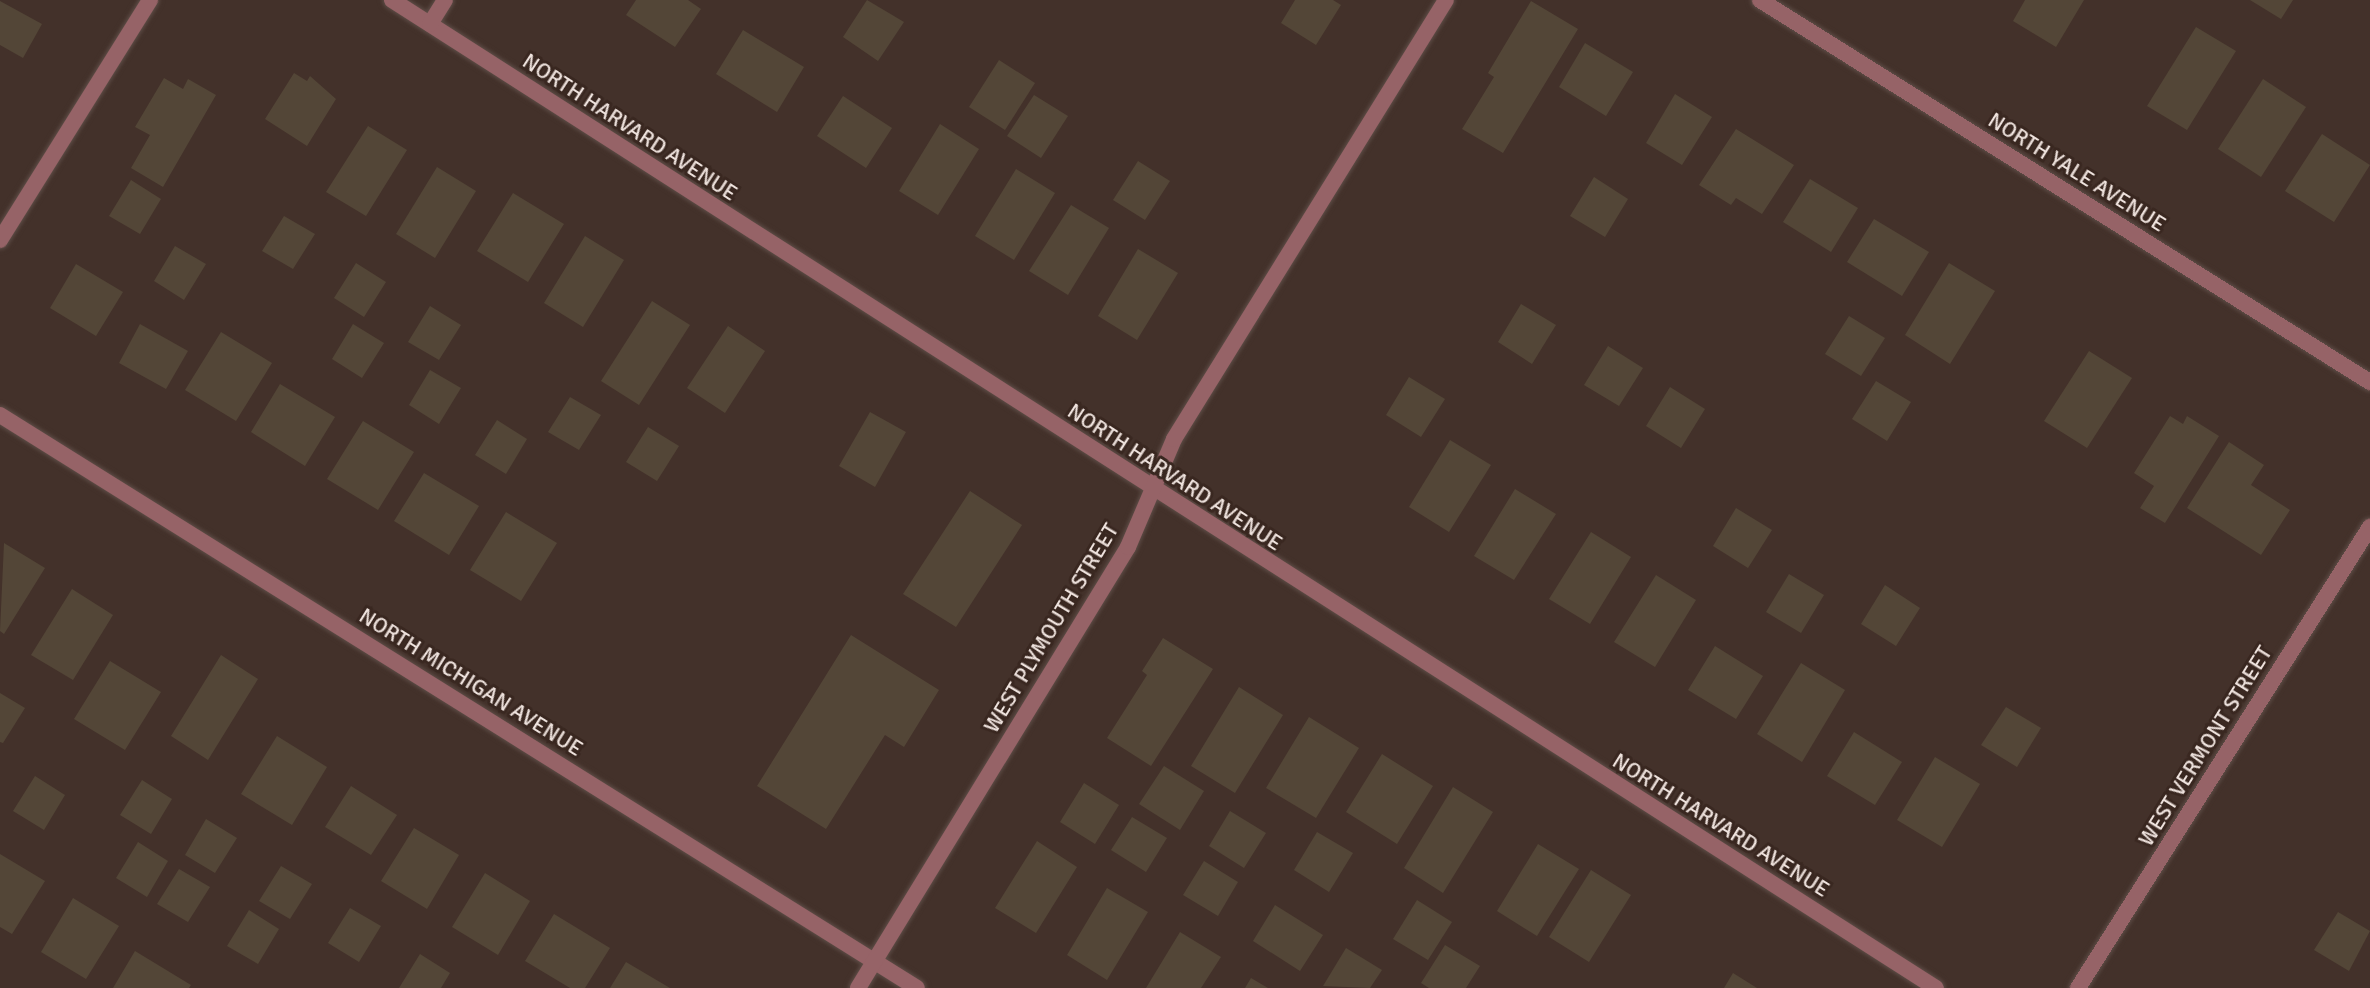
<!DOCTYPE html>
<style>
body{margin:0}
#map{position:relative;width:2370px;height:988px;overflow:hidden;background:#43312a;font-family:Signika,sans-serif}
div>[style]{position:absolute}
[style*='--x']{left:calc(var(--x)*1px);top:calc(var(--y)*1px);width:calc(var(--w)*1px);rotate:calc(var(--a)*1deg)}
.building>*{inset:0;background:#534637}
.roads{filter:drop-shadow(0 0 2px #5e4d47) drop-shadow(0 0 2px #5e4d47)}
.street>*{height:16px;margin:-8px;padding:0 8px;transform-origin:8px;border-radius:8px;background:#966367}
span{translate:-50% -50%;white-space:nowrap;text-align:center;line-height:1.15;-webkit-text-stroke:6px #392720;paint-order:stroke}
.street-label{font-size:22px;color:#eee2dd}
</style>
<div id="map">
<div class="building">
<div style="clip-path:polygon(636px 0,688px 0,701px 9px,675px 47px,626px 15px)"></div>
<div style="clip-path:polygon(867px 0,904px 22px,878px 61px,843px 37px)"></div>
<div style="clip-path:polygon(1295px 0,1333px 0,1341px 5px,1316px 45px,1281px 23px)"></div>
<div style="clip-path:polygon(2025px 0,2084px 0,2056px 47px,2013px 21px)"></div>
<div style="clip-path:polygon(2250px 0,2293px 0,2281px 19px)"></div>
<div style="clip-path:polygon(0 1px,42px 24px,23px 58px,0 45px)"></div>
<div style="clip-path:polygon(1531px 1px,1578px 29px,1503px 153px,1462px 129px,1494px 77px,1488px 73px)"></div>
<div style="clip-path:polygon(2196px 27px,2236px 51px,2187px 130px,2147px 106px)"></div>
<div style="clip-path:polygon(743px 30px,804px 67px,777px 112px,716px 74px)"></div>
<div style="clip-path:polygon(1585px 43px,1633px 72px,1606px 116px,1559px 87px)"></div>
<div style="clip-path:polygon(999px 60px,1035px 83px,1005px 130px,969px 107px)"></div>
<div style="clip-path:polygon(294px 73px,307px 81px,310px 76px,336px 99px,307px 146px,265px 119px)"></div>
<div style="clip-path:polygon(164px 78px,183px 89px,188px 79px,216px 95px,163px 187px,131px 168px,150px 135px,135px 127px)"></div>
<div style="clip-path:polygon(2263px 79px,2306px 107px,2261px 177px,2218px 149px)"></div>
<div style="clip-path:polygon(1675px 94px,1712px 117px,1682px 165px,1646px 143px)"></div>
<div style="clip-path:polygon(1034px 95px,1068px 116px,1041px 158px,1007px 136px)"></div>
<div style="clip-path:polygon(843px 96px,892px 128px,866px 168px,817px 136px)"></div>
<div style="clip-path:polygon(940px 124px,979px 149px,938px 215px,899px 191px)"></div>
<div style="clip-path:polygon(368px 126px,407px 150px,366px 216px,326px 192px)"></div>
<div style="clip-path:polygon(1736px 129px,1794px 165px,1762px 214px,1736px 198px,1731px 205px,1699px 185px)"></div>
<div style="clip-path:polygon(2322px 134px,2370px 165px,2334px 222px,2285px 191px)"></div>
<div style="clip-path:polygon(1138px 161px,1170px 181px,1145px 220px,1113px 200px)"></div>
<div style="clip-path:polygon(437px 167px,476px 191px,435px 258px,396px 234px)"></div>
<div style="clip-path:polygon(1016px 169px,1055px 193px,1014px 260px,975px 236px)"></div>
<div style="clip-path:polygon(1594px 177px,1628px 199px,1605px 237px,1570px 216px)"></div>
<div style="clip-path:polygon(1810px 179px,1858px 208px,1831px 252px,1783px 222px)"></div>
<div style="clip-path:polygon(131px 180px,161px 199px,140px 234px,109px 216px)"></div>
<div style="clip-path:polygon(513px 193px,564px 224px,528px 282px,477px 251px)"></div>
<div style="clip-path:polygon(1071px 205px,1109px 228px,1068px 295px,1029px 271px)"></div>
<div style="clip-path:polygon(284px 216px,315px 234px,293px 269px,262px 251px)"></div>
<div style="clip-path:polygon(1874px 219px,1929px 252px,1902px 296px,1847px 262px)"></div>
<div style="clip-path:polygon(585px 236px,624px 260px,583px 327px,544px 303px)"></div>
<div style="clip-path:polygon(175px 246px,206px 264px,184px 300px,154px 281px)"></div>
<div style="clip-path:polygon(1138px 249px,1178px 273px,1137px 340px,1098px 316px)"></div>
<div style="clip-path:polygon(356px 263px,386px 282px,364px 317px,334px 298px)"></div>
<div style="clip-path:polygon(1949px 263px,1995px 291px,1950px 364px,1905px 335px)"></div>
<div style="clip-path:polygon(76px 264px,123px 292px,96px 336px,50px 308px)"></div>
<div style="clip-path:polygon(652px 301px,690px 325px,639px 405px,601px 381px)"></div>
<div style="clip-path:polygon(1521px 304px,1556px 325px,1532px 364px,1498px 342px)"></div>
<div style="clip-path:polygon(430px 306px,461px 325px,439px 360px,408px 342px)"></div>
<div style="clip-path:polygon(1849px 316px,1885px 338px,1861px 376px,1825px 354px)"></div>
<div style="clip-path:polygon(140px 324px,188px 351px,166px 389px,119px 363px)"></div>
<div style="clip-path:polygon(353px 324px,384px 343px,362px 378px,332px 359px)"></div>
<div style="clip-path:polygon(728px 326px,765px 351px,725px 413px,687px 388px)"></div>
<div style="clip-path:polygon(221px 332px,272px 363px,236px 421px,185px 390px)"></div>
<div style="clip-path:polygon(1608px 346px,1643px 368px,1619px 406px,1584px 385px)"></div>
<div style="clip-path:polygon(2089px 351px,2132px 378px,2087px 448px,2044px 421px)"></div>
<div style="clip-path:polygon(430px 370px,461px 388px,439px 424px,409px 405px)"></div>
<div style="clip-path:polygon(1409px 377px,1445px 399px,1421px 437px,1386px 415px)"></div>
<div style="clip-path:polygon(1876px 381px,1911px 402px,1887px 441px,1852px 419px)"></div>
<div style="clip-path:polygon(280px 384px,335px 417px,305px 466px,251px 432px)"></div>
<div style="clip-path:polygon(1670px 387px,1705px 409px,1681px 448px,1646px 426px)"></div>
<div style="clip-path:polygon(570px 397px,601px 415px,579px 450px,548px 432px)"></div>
<div style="clip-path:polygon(870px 412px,906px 432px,875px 487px,839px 466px)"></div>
<div style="clip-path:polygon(2170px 416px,2183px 424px,2187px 416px,2219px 436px,2165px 523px,2140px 508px,2154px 486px,2134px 473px)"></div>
<div style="clip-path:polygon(497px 420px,527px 439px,506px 474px,475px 455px)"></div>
<div style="clip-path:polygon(363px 421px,414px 452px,378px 510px,327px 479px)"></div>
<div style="clip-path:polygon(648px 427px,679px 446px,657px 481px,626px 462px)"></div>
<div style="clip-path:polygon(1450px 440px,1491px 465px,1449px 532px,1409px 507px)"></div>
<div style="clip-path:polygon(2229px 442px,2264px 465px,2251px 485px,2290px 510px,2261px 555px,2187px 508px)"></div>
<div style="clip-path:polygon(424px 473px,479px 506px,449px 555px,394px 521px)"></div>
<div style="clip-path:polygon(1515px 489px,1556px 514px,1514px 580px,1474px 556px)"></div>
<div style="clip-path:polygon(970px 491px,1022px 525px,956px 627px,903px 594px)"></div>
<div style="clip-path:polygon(1736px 508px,1772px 530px,1748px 568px,1713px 546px)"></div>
<div style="clip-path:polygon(506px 512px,557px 543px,521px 601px,470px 570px)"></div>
<div style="clip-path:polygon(1591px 532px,1631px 557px,1590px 624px,1549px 599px)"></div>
<div style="clip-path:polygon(4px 543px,45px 568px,4px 634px,0 631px)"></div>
<div style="clip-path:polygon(1789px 574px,1824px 595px,1801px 633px,1766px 612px)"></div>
<div style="clip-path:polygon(1656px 575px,1696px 600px,1655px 667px,1614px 642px)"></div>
<div style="clip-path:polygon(1885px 585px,1920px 608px,1896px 646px,1861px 624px)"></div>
<div style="clip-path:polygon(72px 589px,113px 615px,73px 680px,31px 655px)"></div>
<div style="clip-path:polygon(851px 635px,939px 690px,904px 747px,885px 735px,826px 829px,757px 786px)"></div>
<div style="clip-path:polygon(1163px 638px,1213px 669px,1151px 766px,1107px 738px,1147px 675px,1142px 671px)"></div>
<div style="clip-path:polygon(1715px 646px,1763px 676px,1736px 719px,1688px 690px)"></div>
<div style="clip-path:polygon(221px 655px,258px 679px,208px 760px,171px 736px)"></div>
<div style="clip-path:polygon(110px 661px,161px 692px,125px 750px,74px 719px)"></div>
<div style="clip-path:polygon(1801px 663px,1845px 690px,1802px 762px,1757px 734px)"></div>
<div style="clip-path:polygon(1239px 687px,1283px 715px,1235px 793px,1191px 766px)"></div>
<div style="clip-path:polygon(0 693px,25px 708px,3px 743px,0 742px)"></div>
<div style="clip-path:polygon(2006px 707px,2041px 728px,2017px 767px,1981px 745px)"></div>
<div style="clip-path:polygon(1309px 717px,1359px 748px,1316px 818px,1266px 788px)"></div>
<div style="clip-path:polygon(1854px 732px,1902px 762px,1875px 805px,1827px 776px)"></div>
<div style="clip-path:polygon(277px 736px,327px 767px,292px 825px,241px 794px)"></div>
<div style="clip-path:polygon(1382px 754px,1433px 786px,1397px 844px,1346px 812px)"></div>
<div style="clip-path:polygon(1935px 757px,1980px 784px,1942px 847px,1897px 820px)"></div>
<div style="clip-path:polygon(1164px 766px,1204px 791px,1180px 830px,1139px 804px)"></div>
<div style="clip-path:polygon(35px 776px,65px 795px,44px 830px,13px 811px)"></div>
<div style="clip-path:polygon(142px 780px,172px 799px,151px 834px,120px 815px)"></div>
<div style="clip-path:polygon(1084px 783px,1119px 805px,1095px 844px,1060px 822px)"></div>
<div style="clip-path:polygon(351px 786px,397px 815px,371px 855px,325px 827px)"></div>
<div style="clip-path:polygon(1453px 787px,1493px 812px,1443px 893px,1404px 868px)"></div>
<div style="clip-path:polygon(1230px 811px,1266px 833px,1244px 868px,1209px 846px)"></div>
<div style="clip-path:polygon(1132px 817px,1167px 838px,1146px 872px,1111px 850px)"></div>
<div style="clip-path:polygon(206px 819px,237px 838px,215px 873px,185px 855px)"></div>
<div style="clip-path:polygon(414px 828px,459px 855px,427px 909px,381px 881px)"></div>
<div style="clip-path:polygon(1317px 832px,1353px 853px,1329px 892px,1294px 870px)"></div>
<div style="clip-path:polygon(1037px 841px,1077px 867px,1036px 933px,995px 908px)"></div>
<div style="clip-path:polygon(138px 842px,168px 861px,147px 897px,116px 878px)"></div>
<div style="clip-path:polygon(1538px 844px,1579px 869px,1537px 936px,1497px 911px)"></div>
<div style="clip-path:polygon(0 854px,45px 881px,12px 934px,0 927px)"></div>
<div style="clip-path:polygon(1204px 861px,1238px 882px,1218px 916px,1183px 895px)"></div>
<div style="clip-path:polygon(281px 866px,312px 884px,290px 919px,259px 901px)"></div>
<div style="clip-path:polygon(179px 869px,210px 887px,188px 922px,157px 904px)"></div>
<div style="clip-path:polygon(1591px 870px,1631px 895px,1589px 962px,1549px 937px)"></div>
<div style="clip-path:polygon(485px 873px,530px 901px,498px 955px,452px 927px)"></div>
<div style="clip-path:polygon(1107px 888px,1148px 912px,1107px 980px,1067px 955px)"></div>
<div style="clip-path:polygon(73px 898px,119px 926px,86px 979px,41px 952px)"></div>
<div style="clip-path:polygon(1417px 900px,1452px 922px,1428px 960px,1393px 939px)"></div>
<div style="clip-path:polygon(1275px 905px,1323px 935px,1300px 971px,1253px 941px)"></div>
<div style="clip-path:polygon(350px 908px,381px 926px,359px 962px,328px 943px)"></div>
<div style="clip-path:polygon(249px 910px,279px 929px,258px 964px,227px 946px)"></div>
<div style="clip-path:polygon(2338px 912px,2370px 931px,2349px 971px,2314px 950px)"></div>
<div style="clip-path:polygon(554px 914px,610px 948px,585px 988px,570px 988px,525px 961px)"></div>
<div style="clip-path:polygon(1180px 932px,1221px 957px,1201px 988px,1146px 988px)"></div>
<div style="clip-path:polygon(1445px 945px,1480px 966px,1466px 988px,1429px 988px,1421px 983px)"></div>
<div style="clip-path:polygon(1346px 948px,1382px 970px,1370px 988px,1323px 986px)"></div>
<div style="clip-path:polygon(135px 951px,191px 985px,189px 988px,113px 988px)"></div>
<div style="clip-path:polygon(420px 954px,450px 973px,441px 988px,399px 988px)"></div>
<div style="clip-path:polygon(626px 962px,670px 988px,610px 988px)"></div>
<div style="clip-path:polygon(1733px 973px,1757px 988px,1724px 988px)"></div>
<div style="clip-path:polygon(1251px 978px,1268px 988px,1245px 988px)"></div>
</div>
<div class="roads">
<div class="street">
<div style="--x:392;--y:0;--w:1833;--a:32.62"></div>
<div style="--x:1760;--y:0;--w:720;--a:32.06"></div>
<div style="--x:430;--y:24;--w:28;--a:-58"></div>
<div style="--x:0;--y:240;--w:283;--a:-58"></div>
<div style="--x:0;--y:415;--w:1081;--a:32"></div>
<div style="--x:858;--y:988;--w:517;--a:-58.52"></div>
<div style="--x:1128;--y:547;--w:117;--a:-66.9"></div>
<div style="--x:1174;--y:439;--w:516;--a:-58.22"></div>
<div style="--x:2078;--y:988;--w:546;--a:-57.65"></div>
</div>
</div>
<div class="street-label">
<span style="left:630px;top:127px;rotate:33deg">NORTH HARVARD AVENUE</span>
<span style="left:2077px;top:172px;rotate:32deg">NORTH YALE AVENUE</span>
<span style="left:1175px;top:477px;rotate:33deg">NORTH HARVARD AVENUE</span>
<span style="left:1051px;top:628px;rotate:-59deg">WEST PLYMOUTH STREET</span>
<span style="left:471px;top:682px;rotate:32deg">NORTH MICHIGAN AVENUE</span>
<span style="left:2205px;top:746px;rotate:-58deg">WEST VERMONT STREET</span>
<span style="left:1721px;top:825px;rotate:32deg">NORTH HARVARD AVENUE</span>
</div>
</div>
